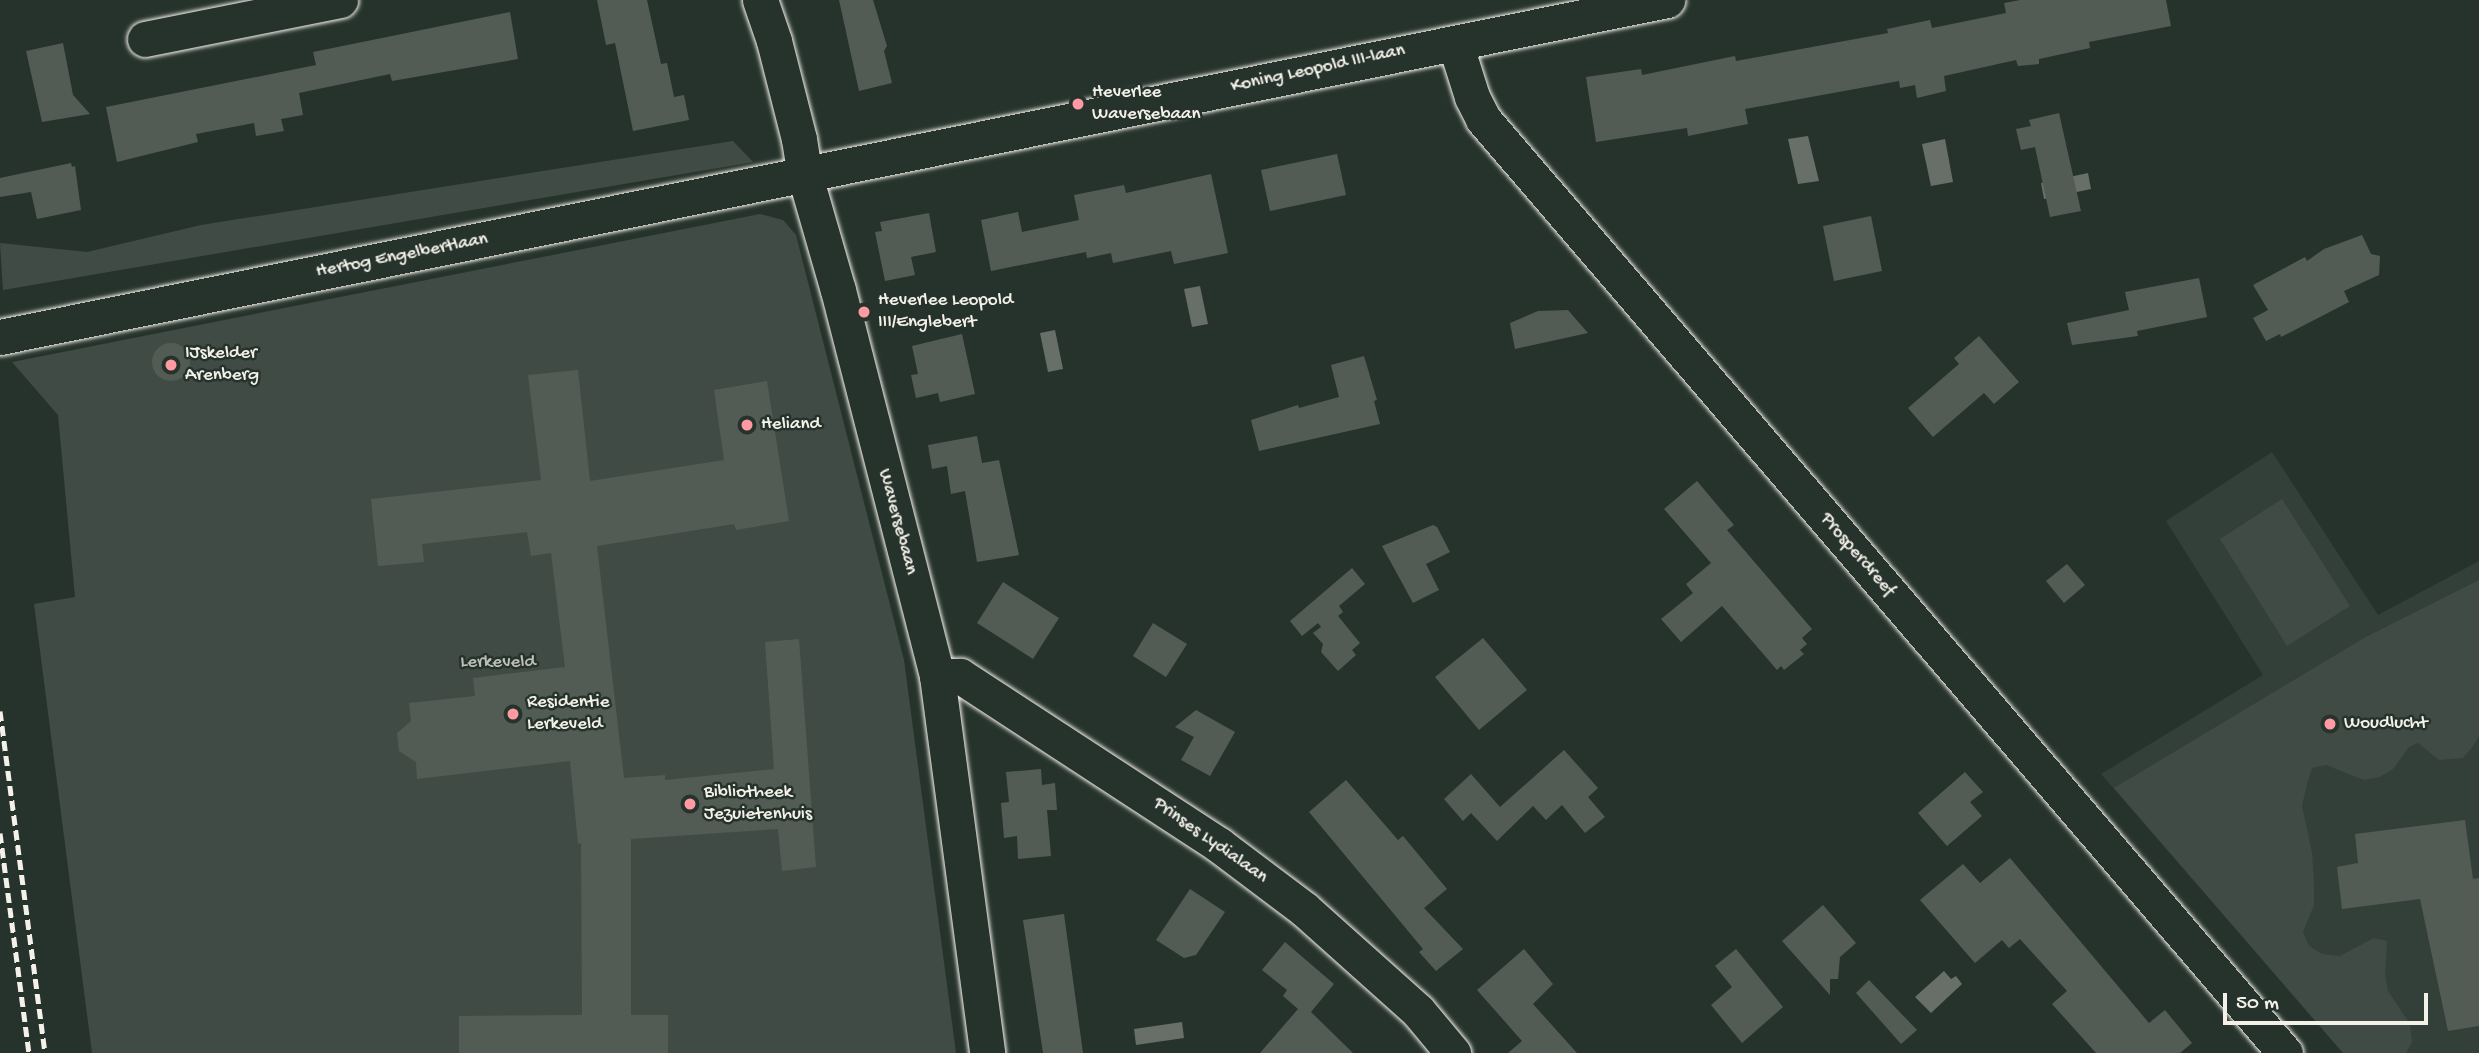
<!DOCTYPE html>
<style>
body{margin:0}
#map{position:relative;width:2479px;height:1053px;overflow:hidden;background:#26332d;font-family:"Gochi Hand",sans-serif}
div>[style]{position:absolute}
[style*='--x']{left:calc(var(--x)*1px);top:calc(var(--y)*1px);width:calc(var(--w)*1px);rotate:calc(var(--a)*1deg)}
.built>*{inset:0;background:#333f39}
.green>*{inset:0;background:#414b45}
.water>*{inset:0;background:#676f68}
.building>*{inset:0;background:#525c55}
.round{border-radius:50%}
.roads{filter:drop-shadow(0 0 2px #f4f1e8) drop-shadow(0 0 2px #f4f1e8)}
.minor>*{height:35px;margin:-17.5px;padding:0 17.5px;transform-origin:17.5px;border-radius:17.5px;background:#26332d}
.rail>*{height:5px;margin-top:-2.5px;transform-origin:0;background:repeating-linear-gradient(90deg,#f4f1e8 0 10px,transparent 0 15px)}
.dots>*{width:19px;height:19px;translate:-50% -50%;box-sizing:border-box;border:4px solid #26332d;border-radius:50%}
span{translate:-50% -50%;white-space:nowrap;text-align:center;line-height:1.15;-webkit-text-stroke:5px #26332d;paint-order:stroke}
.street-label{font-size:19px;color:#f4f1e8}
.poi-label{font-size:19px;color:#f4f1e8}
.left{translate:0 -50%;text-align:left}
.park-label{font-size:19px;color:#bebfb7}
.scale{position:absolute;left:2223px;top:993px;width:205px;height:32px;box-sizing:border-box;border:4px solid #f4f1e8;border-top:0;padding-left:9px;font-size:21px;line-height:24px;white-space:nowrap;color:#f4f1e8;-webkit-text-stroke:5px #26332d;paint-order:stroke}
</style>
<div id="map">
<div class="built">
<div style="clip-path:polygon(2272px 452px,2378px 615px,2479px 561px,2479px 1053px,2343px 1053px,2101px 774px,2263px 675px,2166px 521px)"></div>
</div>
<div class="green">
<div style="clip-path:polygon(733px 141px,753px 162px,3px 290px,0 243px,87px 252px,201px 225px)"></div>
<div style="clip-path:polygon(760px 214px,783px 220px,796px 235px,904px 660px,956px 1053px,92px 1053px,34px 604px,75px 597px,58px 415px,12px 362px)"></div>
<div style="clip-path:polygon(2282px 499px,2350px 606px,2287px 646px,2220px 539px)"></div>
<div style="clip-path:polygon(2479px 580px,2479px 736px,2473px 746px,2463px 758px,2439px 760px,2418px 743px,2409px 747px,2393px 769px,2380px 777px,2364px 780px,2326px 765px,2312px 768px,2307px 784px,2302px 806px,2312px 852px,2314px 883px,2314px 905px,2303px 932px,2309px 946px,2322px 954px,2340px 956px,2374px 938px,2387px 941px,2385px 975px,2388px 991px,2410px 1024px,2412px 1042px,2406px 1053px,2343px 1053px,2114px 788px,2364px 638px)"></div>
</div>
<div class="water">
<div style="clip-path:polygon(1808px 136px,1819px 181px,1798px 184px,1788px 139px)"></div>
<div style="clip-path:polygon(1945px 139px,1953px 182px,1931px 186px,1922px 144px)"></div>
<div style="clip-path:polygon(2088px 173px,2091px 189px,2044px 199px,2041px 183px)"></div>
<div style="clip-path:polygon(1200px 286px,1208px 324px,1192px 327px,1184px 289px)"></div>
<div style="clip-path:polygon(1055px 330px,1063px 369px,1048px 372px,1040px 333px)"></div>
<div style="clip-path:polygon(1944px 971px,1951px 979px,1956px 976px,1962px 984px,1931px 1013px,1915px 997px)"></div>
<div style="clip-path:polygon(1182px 1022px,1184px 1038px,1136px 1045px,1134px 1029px)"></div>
</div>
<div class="building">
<div style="clip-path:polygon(597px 0,647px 0,661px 64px,667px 63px,674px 97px,684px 95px,689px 120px,633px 131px,615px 43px,606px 45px)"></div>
<div style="clip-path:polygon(839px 0,873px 0,887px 46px,884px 51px,892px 83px,859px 91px)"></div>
<div style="clip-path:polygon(2020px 0,2166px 0,2171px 26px,2089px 42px,2090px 48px,2039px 59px,2039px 64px,2018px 66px,2016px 60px,1944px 76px,1946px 91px,1917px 98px,1915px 85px,1900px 88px,1899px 81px,1745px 109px,1748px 124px,1688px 136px,1687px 128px,1596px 142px,1586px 77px,1641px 69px,1642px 75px,1735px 56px,1736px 61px,1888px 33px,1887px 29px,1930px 20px,1932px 28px,2006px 13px,2004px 3px)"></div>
<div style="clip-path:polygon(510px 12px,518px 59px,392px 81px,390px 74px,299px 93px,303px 115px,281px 119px,284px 131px,256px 136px,254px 123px,196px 134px,198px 142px,117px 162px,106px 107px,316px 65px,313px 52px)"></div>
<div style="clip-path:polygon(63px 43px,73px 95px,90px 114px,42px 122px,26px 51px)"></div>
<div style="clip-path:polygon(2059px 113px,2081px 211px,2050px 217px,2035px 147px,2021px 150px,2016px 129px,2031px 126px,2029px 120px)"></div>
<div style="clip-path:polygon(1337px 154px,1346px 195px,1270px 211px,1261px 170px)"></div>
<div style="clip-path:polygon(71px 163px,72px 167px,75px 166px,81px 210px,37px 219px,31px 192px,0 197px,0 178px)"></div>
<div style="clip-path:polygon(1211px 174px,1228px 253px,1174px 264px,1171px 251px,1113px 263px,1111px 253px,1087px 258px,1086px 252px,991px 271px,981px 220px,1018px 212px,1022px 232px,1079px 220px,1074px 195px,1124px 185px,1126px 193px)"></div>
<div style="clip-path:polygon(929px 213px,936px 252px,911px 257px,915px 275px,885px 281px,875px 232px,882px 231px,880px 222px)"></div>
<div style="clip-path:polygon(1871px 216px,1882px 271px,1834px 281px,1823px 226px)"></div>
<div style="clip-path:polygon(2362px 235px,2371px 254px,2380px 256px,2379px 275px,2344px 291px,2349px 302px,2281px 337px,2280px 334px,2266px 341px,2253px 318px,2268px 310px,2253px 285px,2305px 257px,2307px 261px,2324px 249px)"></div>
<div style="clip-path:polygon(2199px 278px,2207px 317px,2137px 331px,2138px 336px,2072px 345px,2067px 323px,2129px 310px,2125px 292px)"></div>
<div style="clip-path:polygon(1568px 310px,1588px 333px,1515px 349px,1510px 323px,1538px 311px)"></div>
<div style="clip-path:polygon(962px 334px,975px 394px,940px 402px,938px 393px,916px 398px,911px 375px,918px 374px,912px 346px)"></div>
<div style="clip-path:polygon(1979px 336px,2019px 382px,1994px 404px,1984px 393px,1933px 437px,1908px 408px,1959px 364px,1954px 358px)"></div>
<div class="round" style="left:152px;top:343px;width:38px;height:38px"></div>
<div style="clip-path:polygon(1364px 356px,1377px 400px,1374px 401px,1380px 424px,1259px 451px,1251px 420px,1298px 405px,1299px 408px,1339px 397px,1331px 365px)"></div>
<div style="clip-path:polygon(578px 370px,590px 481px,724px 460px,714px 390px,767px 381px,789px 521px,736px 530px,734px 524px,597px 546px,624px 778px,665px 775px,665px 780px,774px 769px,765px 642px,799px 639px,816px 867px,782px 871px,778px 829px,631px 839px,631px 1015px,668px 1015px,668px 1053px,459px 1053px,459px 1016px,582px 1015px,581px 843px,578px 844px,570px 761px,417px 779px,416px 762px,399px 751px,397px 733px,411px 721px,409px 703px,475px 696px,473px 678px,565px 667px,551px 553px,531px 556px,527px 532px,422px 544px,424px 562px,378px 566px,371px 499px,541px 480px,528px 375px)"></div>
<div style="clip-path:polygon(977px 436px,982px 463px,999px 460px,1019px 555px,977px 562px,965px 491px,951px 494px,947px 466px,932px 469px,928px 445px)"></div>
<div style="clip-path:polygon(1697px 481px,1734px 525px,1727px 530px,1812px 629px,1802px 638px,1807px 644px,1800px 650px,1804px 654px,1784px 670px,1781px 666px,1777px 670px,1722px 606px,1681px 642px,1661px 619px,1693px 593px,1686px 584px,1711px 563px,1664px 509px)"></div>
<div style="clip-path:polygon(1433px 525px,1437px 527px,1450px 552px,1426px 564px,1439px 590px,1413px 603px,1382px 546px)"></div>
<div style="clip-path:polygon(2067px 564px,2085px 585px,2064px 603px,2046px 581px)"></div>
<div style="clip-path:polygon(1352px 568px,1365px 584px,1339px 606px,1343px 612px,1338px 616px,1360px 643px,1352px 650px,1356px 655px,1338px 671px,1321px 652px,1323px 644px,1313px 633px,1321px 627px,1318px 623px,1302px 636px,1290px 621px)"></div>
<div style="clip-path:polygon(1003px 582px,1059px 618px,1033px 659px,977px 623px)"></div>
<div style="clip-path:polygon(1153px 623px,1187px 644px,1166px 677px,1133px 656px)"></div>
<div style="clip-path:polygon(1483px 638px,1527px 690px,1479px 730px,1435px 677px)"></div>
<div style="clip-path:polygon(1196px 710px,1235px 732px,1210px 776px,1181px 760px,1194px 737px,1175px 727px)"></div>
<div style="clip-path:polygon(1564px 750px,1598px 788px,1588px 797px,1605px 817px,1585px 833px,1562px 805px,1546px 820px,1533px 806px,1497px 841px,1471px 813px,1463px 821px,1444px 799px,1471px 774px,1500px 807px)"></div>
<div style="clip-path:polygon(1041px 769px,1042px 785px,1055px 783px,1057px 810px,1047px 810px,1051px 856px,1018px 859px,1017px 836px,1004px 838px,1001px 803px,1009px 802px,1006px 772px)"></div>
<div style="clip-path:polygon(1965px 772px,1983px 792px,1970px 802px,1982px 816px,1947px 846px,1918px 813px)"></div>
<div style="clip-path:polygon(1346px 780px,1398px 840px,1403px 836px,1447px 889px,1424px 908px,1463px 949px,1436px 971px,1419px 952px,1423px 949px,1309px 812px)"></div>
<div style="clip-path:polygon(2465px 820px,2473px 879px,2479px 878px,2479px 1026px,2448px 1031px,2420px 899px,2342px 909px,2337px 867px,2358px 863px,2355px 834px)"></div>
<div style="clip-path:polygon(2010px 858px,2149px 1023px,2165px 1010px,2192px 1043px,2180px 1053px,2096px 1053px,2052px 1004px,2067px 991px,2020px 939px,2009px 948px,2002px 940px,1975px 963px,1920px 900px,1963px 864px,1980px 883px)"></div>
<div style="clip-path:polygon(1190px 889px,1225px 912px,1196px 955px,1184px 958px,1156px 940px)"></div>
<div style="clip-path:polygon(1823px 905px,1856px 943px,1840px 957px,1838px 979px,1830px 979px,1830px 995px,1782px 941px)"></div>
<div style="clip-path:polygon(1064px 914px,1083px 1053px,1043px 1053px,1023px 920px)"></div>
<div style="clip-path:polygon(1285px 942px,1334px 984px,1311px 1012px,1353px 1053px,1260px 1053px,1298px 1009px,1283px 996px,1287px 990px,1262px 970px)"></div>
<div style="clip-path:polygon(1524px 949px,1553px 984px,1533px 1004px,1577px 1053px,1508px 1053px,1522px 1041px,1477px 990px)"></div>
<div style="clip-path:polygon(1736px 949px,1783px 1007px,1742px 1043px,1711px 1005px,1732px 987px,1715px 966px)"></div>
<div style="clip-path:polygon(1869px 980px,1917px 1030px,1901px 1044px,1856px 993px)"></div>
</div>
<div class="roads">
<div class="minor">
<div style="--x:760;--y:0;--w:43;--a:71.1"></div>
<div style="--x:774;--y:41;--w:101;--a:75.7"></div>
<div style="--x:799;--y:139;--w:37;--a:81"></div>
<div style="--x:805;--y:176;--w:119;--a:73.9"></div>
<div style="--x:838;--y:290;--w:398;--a:75.6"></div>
<div style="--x:937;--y:676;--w:380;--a:82.4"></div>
<div style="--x:145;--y:39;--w:199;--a:-11.3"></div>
<div style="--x:1455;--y:43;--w:57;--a:72.5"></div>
<div style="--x:1472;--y:97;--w:25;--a:63"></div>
<div style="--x:1483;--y:119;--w:1231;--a:49.35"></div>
<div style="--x:0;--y:337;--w:1701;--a:-11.43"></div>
<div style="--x:937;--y:676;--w:23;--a:0"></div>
<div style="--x:960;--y:676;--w:309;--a:33.1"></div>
<div style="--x:1219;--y:845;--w:106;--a:37"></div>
<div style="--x:1304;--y:909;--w:153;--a:41.8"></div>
<div style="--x:1418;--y:1011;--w:55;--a:50.2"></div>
</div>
</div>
<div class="rail">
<div style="--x:0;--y:711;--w:345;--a:82.5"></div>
<div style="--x:0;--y:833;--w:222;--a:82.5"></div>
</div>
<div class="dots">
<div style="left:1078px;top:104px;background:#ff9aa2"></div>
<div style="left:864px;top:312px;background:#ff9aa2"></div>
<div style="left:171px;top:365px;background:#ff9aa2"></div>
<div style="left:747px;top:425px;background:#ff9aa2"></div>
<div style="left:513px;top:714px;background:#ff9aa2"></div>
<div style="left:2330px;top:724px;background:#ff9aa2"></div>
<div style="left:690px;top:804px;background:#ff9aa2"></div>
</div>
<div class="street-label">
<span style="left:1318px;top:69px;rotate:-12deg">Koning Leopold III-laan</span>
<span style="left:402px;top:256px;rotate:-11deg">Hertog Engelbertlaan</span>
<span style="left:897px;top:522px;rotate:75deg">Waversebaan</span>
<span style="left:1857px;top:555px;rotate:49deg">Prosperdreef</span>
<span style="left:1210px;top:841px;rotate:35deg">Prinses Lydialaan</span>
</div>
<div class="poi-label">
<span class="left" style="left:1092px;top:104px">Heverlee<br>Waversebaan</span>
<span class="left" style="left:878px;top:312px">Heverlee Leopold<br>III/Englebert</span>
<span class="left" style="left:185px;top:365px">IJskelder<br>Arenberg</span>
<span class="left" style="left:761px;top:425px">Heliand</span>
<span class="left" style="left:527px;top:714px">Residentie<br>Lerkeveld</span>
<span class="left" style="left:2344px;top:724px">Woudlucht</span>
<span class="left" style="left:704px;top:804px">Bibliotheek<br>Jezuietenhuis</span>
</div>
<div class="park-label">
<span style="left:498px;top:663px">Lerkeveld</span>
</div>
<div class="scale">50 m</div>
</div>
